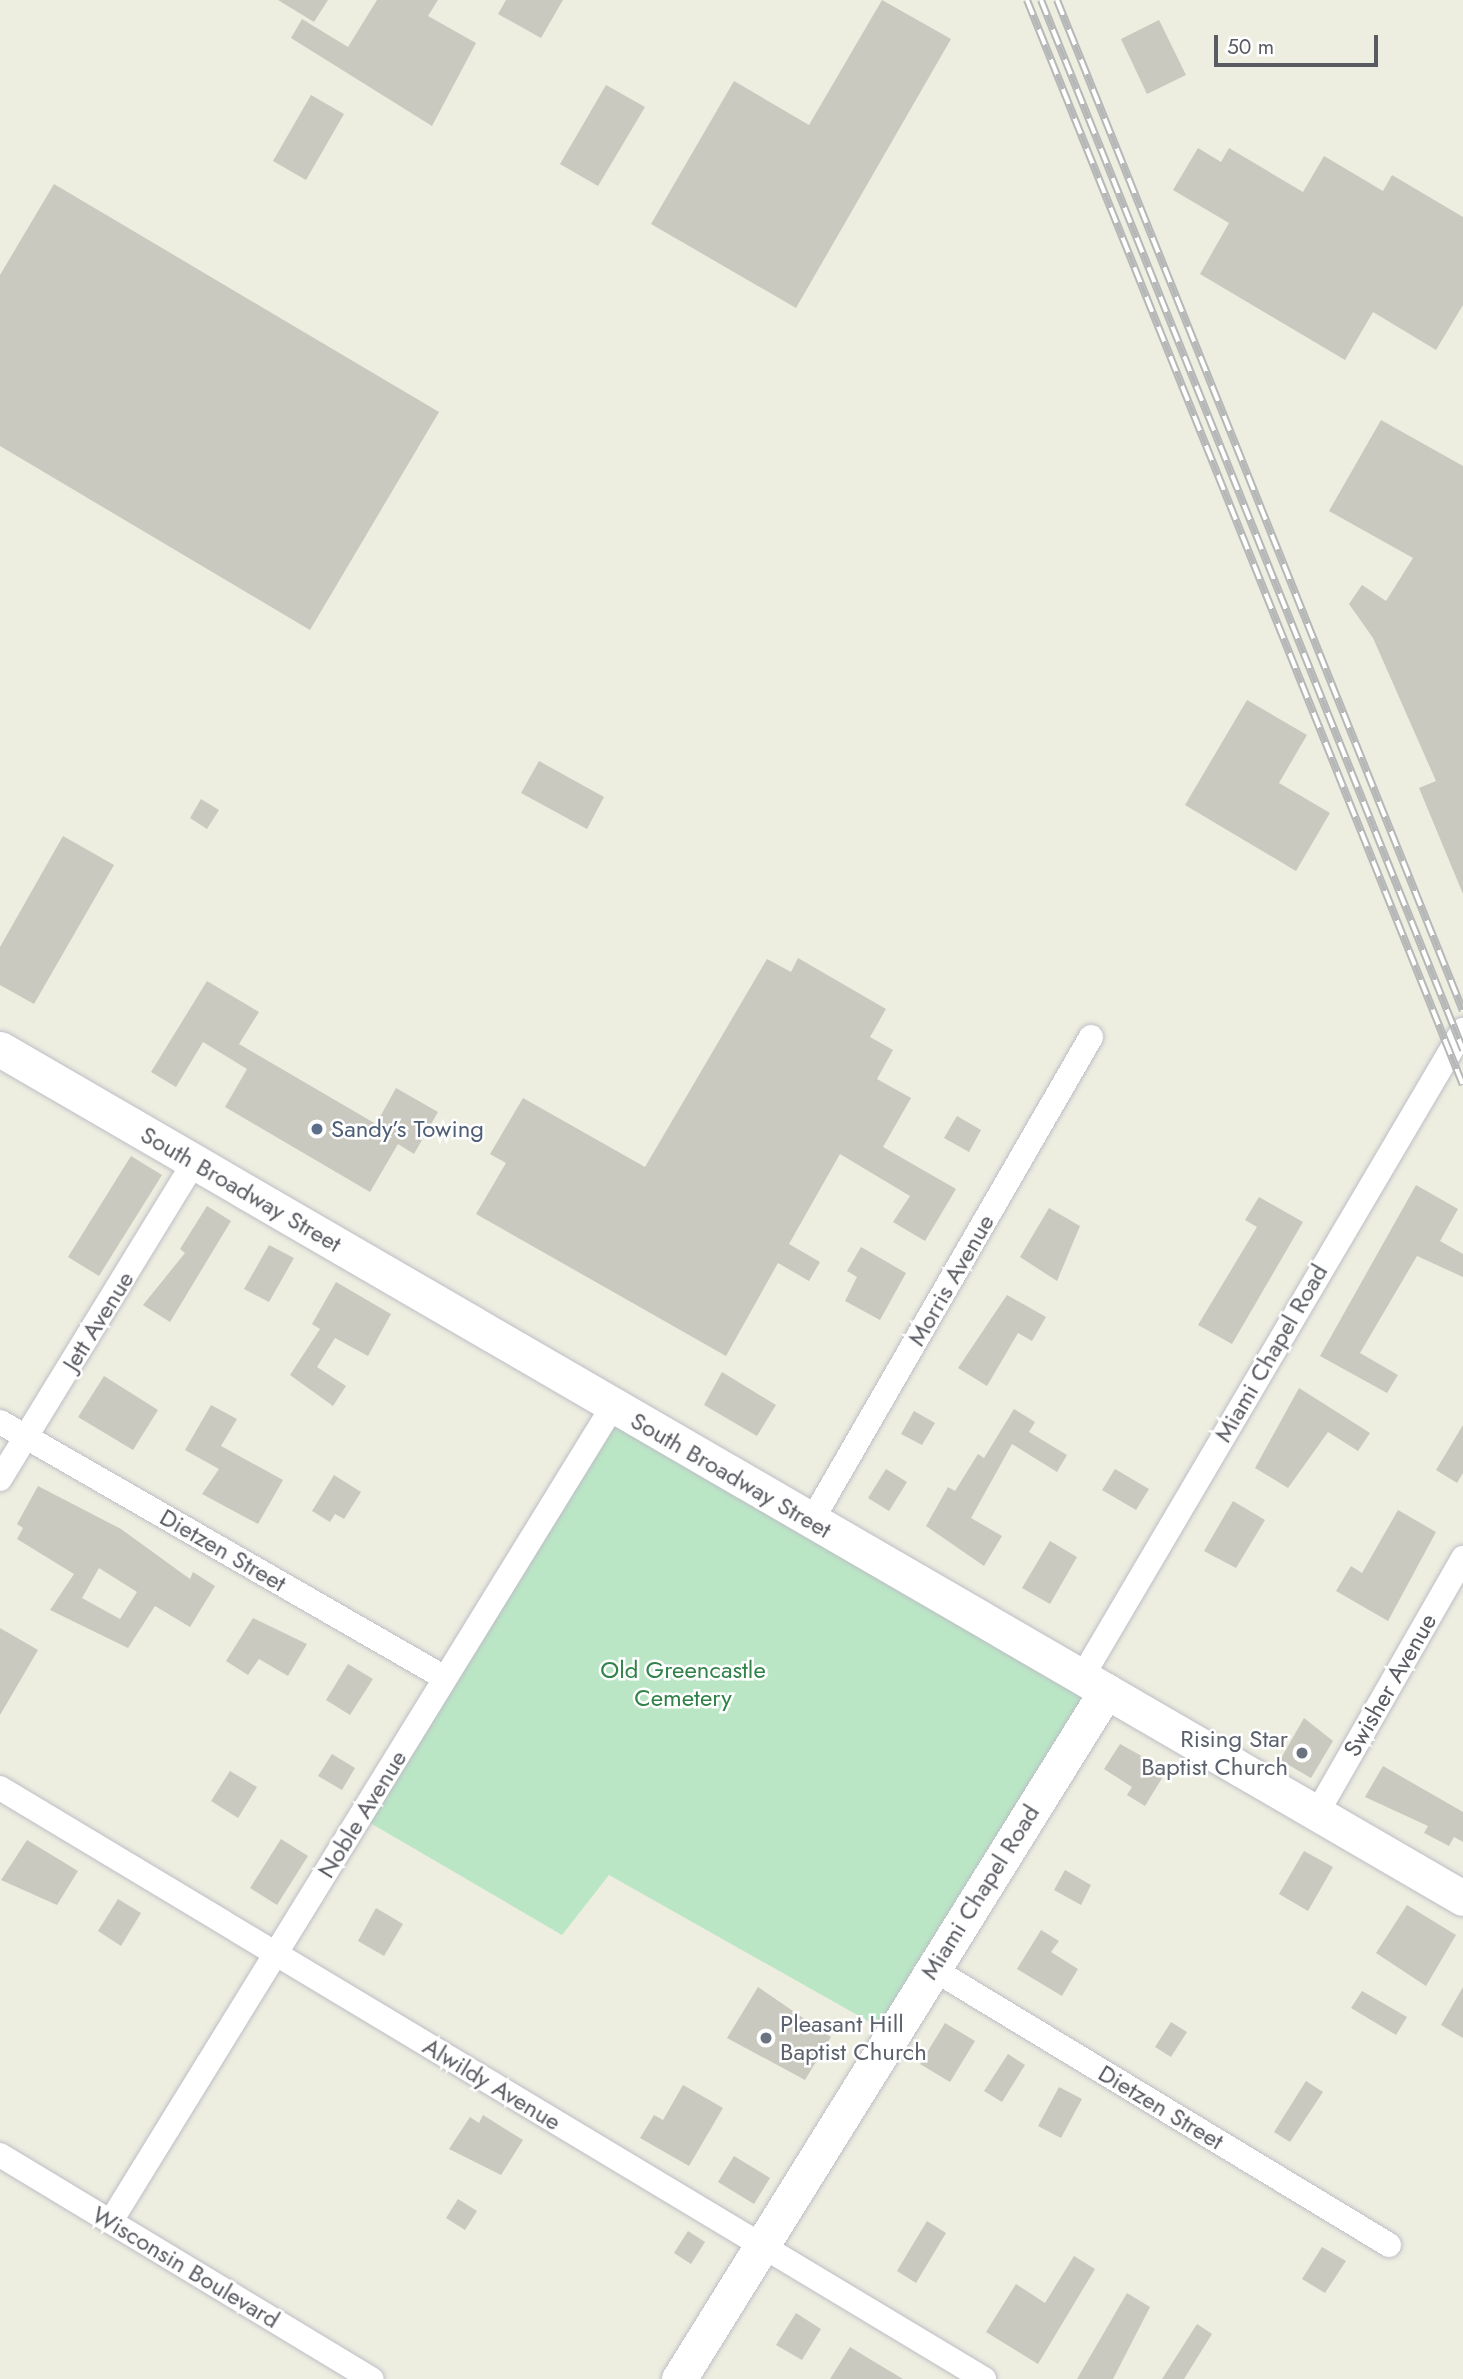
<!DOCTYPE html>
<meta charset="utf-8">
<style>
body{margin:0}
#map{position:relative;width:1463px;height:2379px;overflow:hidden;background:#edede0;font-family:Jost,sans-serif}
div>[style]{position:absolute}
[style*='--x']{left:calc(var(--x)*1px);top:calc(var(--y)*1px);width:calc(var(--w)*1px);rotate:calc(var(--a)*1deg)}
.green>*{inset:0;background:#bbe6c6}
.building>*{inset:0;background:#cac9c0}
.roads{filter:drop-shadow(0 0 2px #bdbec5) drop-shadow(0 0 2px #bdbec5)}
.street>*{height:24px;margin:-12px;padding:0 12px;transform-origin:12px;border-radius:12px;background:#fff}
.secondary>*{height:35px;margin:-17.5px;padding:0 17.5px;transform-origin:17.5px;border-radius:17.5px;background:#fff}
.rail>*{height:8px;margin-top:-4px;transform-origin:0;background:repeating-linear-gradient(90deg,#fff 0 16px,#b6b7b7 0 32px);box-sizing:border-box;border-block:2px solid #b6b7b7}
.dots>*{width:19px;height:19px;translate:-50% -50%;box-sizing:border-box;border:4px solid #fff;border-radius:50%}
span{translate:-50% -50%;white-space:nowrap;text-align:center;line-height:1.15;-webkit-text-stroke:5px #fff;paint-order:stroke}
.service-label{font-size:24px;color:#4e5e75}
.left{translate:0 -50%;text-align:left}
.street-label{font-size:24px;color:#595b62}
.park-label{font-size:24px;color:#308248}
.worship-label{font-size:24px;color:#5b616d}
.right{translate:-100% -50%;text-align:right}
.scale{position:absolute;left:1214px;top:35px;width:164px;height:32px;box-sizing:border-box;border:4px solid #595b62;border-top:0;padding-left:9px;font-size:21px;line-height:24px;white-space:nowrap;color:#595b62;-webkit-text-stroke:5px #fff;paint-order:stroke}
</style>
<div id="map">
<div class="green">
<div style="clip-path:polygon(613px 1406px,1106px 1691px,891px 2034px,609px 1875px,562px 1935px,360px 1817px)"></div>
</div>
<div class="building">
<div style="clip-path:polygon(278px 0,328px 0,314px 22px)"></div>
<div style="clip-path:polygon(377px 0,438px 0,428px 16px,476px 43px,432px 126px,291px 38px,302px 19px,348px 47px)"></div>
<div style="clip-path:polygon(506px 0,563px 0,541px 38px,498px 14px)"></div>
<div style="clip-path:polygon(882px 0,951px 39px,796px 308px,651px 224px,734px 81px,809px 125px)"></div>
<div style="clip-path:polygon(1159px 20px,1186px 75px,1147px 94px,1121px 39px)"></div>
<div style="clip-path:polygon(606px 85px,645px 107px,598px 186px,560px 164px)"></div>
<div style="clip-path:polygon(311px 95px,344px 114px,306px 180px,273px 161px)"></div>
<div style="clip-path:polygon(1198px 148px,1221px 162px,1229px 148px,1303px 192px,1324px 156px,1383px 191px,1392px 175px,1463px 217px,1463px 305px,1436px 350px,1373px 312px,1345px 360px,1200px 274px,1229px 223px,1173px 190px)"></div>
<div style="clip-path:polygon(54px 184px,439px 412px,310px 630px,0 446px,0 275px)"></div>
<div style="clip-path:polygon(1381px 420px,1463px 466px,1463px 894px,1419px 788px,1436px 781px,1373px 638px,1349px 604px,1362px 585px,1386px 601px,1413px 558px,1329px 511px)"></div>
<div style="clip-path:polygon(1247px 700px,1307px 735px,1279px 783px,1330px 813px,1296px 871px,1185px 805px)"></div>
<div style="clip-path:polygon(539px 761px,604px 797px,587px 829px,521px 793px)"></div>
<div style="clip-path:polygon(201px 799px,219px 810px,207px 829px,190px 818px)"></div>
<div style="clip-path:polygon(63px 836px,114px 865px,34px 1004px,0 985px,0 947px)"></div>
<div style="clip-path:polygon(798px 958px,886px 1009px,870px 1037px,893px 1050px,877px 1079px,911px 1098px,883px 1147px,956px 1189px,925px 1241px,893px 1222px,910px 1196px,840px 1154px,789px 1244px,820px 1262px,809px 1281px,778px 1263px,726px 1356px,476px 1214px,506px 1163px,490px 1154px,523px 1098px,645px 1167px,767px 959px,791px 972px)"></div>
<div style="clip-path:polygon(207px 981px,259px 1012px,239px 1044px,376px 1124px,396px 1088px,438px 1112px,414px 1154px,398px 1144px,370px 1192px,225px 1107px,247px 1069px,203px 1042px,176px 1087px,151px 1072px)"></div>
<div style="clip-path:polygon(957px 1116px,981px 1130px,969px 1152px,944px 1138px)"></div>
<div style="clip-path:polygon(131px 1156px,162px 1175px,99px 1276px,68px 1257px)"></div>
<div style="clip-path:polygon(1416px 1185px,1458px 1209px,1440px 1241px,1463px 1254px,1463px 1277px,1417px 1256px,1360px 1353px,1398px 1375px,1387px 1393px,1320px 1356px)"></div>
<div style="clip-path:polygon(1259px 1197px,1303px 1222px,1232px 1344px,1198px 1325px,1257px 1227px,1245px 1220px)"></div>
<div style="clip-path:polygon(207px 1206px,231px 1221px,170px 1322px,143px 1305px,185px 1253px,180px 1249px)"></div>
<div style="clip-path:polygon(1049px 1208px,1080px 1226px,1057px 1281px,1020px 1257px)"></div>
<div style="clip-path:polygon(269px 1245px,294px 1258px,269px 1302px,244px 1289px)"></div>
<div style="clip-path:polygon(861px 1247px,906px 1273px,880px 1320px,845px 1301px,857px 1277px,847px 1271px)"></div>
<div style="clip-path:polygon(336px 1282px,391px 1314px,368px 1356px,335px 1338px,317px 1367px,346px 1386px,333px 1406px,290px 1375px,320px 1329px,312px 1324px)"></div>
<div style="clip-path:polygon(1007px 1295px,1046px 1317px,1032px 1341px,1018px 1333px,987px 1386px,958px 1368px)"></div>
<div style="clip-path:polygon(722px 1372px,776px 1405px,757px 1436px,704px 1405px)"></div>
<div style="clip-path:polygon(104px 1376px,158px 1410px,133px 1450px,78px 1417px)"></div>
<div style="clip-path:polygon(1299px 1388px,1370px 1433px,1358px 1451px,1328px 1432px,1288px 1488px,1255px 1468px)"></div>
<div style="clip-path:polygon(211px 1405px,237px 1419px,221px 1446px,283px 1480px,258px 1524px,202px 1494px,219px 1469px,185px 1450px)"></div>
<div style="clip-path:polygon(1014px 1409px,1035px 1422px,1029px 1432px,1067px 1455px,1057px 1472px,1012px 1444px,971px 1518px,1002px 1536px,984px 1566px,926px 1526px,948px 1487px,955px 1491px,978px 1454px,984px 1458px)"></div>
<div style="clip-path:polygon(914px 1411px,935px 1423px,922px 1445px,901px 1434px)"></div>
<div style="clip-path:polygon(1463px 1425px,1463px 1473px,1457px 1483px,1436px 1470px)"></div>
<div style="clip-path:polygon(886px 1469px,907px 1482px,889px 1511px,868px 1498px)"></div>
<div style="clip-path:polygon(1115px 1469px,1149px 1489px,1136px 1510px,1102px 1490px)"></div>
<div style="clip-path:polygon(334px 1475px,361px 1492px,344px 1519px,335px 1514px,330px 1522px,312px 1511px)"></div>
<div style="clip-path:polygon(evenodd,38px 1486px,121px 1529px,190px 1579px,193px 1572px,215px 1586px,190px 1627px,155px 1606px,128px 1648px,50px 1610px,74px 1574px,17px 1539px,23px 1528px,17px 1524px,38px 1486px,99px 1568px,137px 1592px,120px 1619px,82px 1598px,99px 1568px)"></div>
<div style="clip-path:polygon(1233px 1501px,1265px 1520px,1236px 1568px,1204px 1551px)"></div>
<div style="clip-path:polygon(1398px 1510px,1436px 1532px,1388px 1621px,1336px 1591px,1351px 1566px,1362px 1573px)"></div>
<div style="clip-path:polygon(1050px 1541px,1077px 1557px,1050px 1604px,1022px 1588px)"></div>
<div style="clip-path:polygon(253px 1618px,307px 1644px,288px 1676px,259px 1659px,248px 1675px,226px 1661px)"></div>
<div style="clip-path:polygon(0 1628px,38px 1650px,0 1715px)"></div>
<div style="clip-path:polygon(348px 1664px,373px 1679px,350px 1715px,326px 1700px)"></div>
<div style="clip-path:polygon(1304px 1718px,1333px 1741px,1311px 1778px,1280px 1760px)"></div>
<div style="clip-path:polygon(1120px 1744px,1167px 1770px,1145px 1806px,1127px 1795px,1132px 1787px,1104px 1769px)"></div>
<div style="clip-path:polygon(332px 1754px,355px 1768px,342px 1790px,318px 1776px)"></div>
<div style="clip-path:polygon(1383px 1766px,1463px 1812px,1463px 1842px,1454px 1837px,1449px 1846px,1424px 1833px,1428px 1826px,1365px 1797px)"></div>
<div style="clip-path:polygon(230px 1771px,257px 1787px,238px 1818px,211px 1801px)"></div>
<div style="clip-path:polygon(281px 1839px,308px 1856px,277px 1905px,250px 1888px)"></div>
<div style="clip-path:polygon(27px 1840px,78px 1871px,57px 1905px,1px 1880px)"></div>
<div style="clip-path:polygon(1304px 1851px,1333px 1867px,1308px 1911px,1279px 1894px)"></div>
<div style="clip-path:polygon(1065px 1870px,1091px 1885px,1081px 1905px,1054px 1890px)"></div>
<div style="clip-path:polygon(118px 1899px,141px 1913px,121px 1946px,98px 1931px)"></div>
<div style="clip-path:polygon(1407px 1905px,1456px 1935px,1426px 1986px,1376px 1953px)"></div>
<div style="clip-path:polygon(376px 1908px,403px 1924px,384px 1956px,358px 1941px)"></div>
<div style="clip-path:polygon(1041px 1930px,1059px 1941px,1051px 1952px,1078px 1969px,1062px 1996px,1017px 1969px)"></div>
<div style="clip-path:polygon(758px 1987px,831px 2037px,805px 2080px,727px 2038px)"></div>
<div style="clip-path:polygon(1463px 1987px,1463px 2038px,1441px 2025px)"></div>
<div style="clip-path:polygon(1362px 1991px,1407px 2017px,1396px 2035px,1351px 2008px)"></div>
<div style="clip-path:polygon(1171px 2022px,1187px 2032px,1171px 2057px,1155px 2047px)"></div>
<div style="clip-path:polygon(945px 2023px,975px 2041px,950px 2082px,920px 2064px)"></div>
<div style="clip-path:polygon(1008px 2054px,1025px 2065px,1002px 2102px,984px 2091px)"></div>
<div style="clip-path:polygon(1306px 2081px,1323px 2092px,1290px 2142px,1274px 2132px)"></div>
<div style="clip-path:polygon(683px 2085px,723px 2108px,689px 2166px,640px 2138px,654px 2115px,663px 2120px)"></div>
<div style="clip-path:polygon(1059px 2087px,1082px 2099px,1061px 2138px,1038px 2126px)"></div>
<div style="clip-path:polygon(483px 2115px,523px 2140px,501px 2175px,449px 2149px,470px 2117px,479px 2123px)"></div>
<div style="clip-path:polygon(734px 2156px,770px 2178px,754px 2204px,718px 2182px)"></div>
<div style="clip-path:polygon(458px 2199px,477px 2211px,465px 2230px,446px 2218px)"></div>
<div style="clip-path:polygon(927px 2221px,946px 2233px,916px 2283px,897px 2271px)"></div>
<div style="clip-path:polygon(688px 2231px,705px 2242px,691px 2264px,674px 2253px)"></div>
<div style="clip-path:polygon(1322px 2247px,1346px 2261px,1325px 2293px,1302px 2279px)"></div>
<div style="clip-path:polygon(1074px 2256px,1095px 2269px,1038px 2364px,986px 2332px,1016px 2284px,1045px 2303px)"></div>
<div style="clip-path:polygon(1127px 2293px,1150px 2307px,1113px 2379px,1077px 2379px)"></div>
<div style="clip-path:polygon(796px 2313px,821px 2329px,802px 2360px,776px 2345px)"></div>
<div style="clip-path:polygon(1197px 2324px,1212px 2334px,1184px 2379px,1162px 2379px)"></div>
<div style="clip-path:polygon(850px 2347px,868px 2358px,903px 2379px,830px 2379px)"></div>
</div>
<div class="roads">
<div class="street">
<div style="--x:0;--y:1422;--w:513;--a:29.91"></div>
<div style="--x:0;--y:1479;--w:371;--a:-58.5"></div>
<div style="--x:811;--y:1522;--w:560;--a:-60"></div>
<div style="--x:1082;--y:1677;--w:751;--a:-59.51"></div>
<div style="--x:0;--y:1788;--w:1148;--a:30.99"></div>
<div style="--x:1317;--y:1813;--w:294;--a:-60.2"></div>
<div style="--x:933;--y:1969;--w:533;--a:31.18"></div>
<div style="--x:0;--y:2155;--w:434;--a:31.1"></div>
<div style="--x:111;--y:2221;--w:957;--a:-58.37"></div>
</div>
<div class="secondary">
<div style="--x:0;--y:1049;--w:1691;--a:30.13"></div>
<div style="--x:679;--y:2379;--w:810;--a:-58.17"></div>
</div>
</div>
<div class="rail">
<div style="--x:1027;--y:0;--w:1169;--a:68.11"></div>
<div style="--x:1041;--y:0;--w:1132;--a:68.1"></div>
<div style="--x:1057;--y:0;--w:1089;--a:68.12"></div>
</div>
<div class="dots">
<div style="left:317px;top:1129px;background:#5c6f8a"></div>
<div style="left:1302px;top:1753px;background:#6b7280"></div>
<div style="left:766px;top:2038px;background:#6b7280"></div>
</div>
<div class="service-label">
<span class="left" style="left:331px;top:1129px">Sandy’s Towing</span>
</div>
<div class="street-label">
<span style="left:241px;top:1189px;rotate:30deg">South Broadway Street</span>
<span style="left:951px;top:1280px;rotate:-60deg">Morris Avenue</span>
<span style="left:98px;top:1321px;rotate:-58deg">Jett Avenue</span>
<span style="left:1271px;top:1353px;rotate:-60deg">Miami Chapel Road</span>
<span style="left:731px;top:1475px;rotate:30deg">South Broadway Street</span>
<span style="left:223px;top:1550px;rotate:30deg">Dietzen Street</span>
<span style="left:1390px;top:1685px;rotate:-60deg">Swisher Avenue</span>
<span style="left:362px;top:1814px;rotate:-58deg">Noble Avenue</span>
<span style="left:980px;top:1892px;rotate:-58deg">Miami Chapel Road</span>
<span style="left:492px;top:2084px;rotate:31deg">Alwildy Avenue</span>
<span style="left:1161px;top:2107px;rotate:31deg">Dietzen Street</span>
<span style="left:186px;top:2267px;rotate:31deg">Wisconsin Boulevard</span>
</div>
<div class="park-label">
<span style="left:683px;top:1684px">Old Greencastle<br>Cemetery</span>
</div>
<div class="worship-label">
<span class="right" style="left:1288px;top:1753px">Rising Star<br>Baptist Church</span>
<span class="left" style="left:780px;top:2038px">Pleasant Hill<br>Baptist Church</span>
</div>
<div class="scale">50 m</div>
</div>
